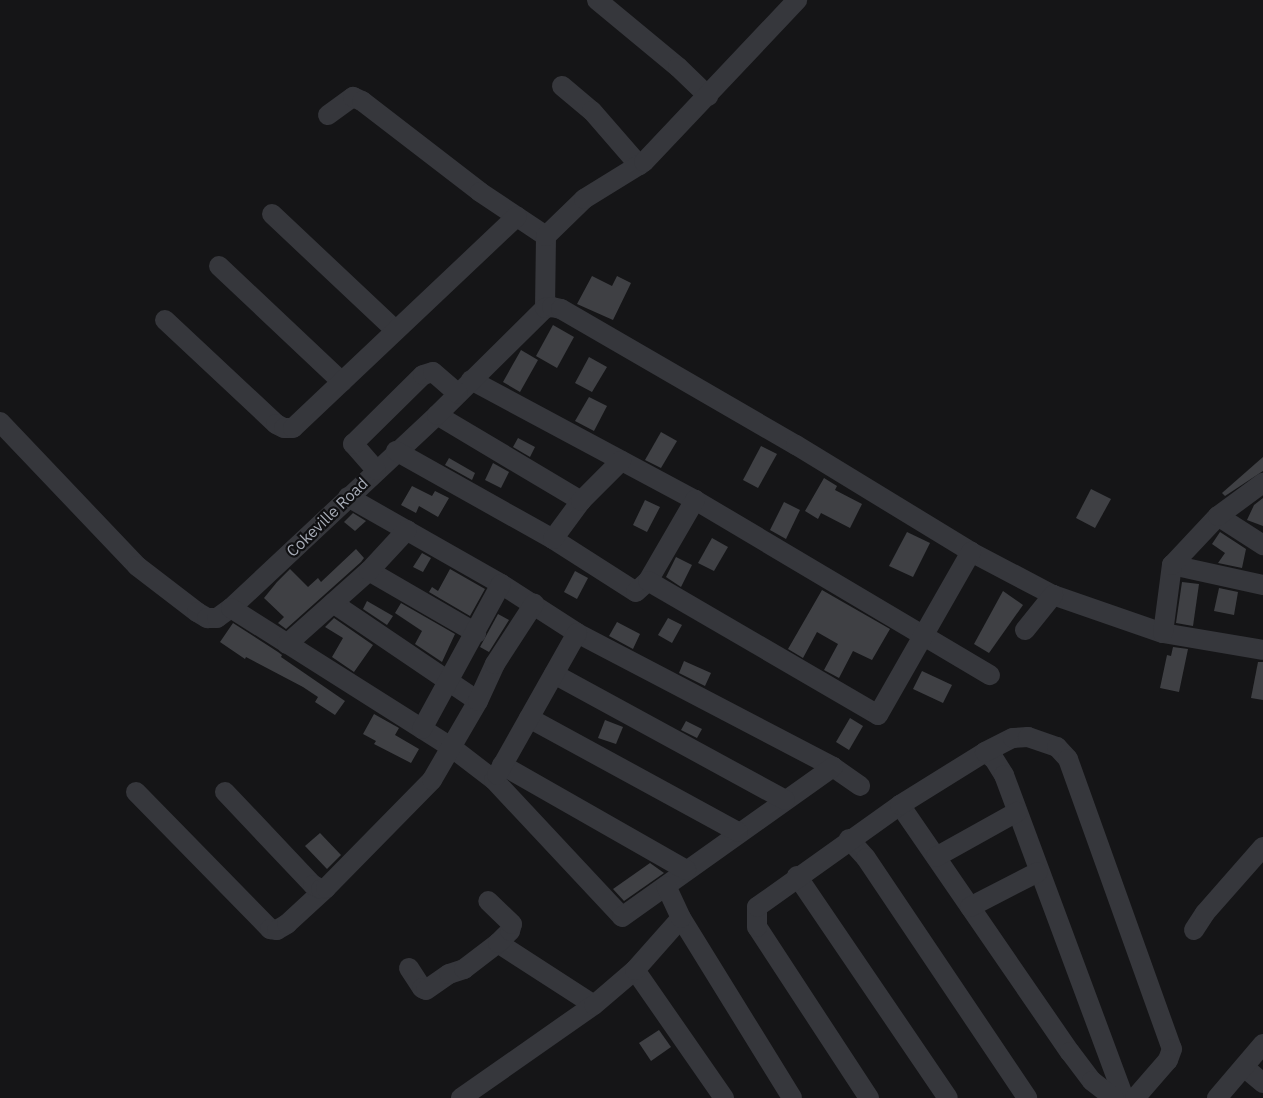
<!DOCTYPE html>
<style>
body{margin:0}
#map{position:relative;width:1263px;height:1098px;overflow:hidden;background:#151517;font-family:"IBM Plex Sans",sans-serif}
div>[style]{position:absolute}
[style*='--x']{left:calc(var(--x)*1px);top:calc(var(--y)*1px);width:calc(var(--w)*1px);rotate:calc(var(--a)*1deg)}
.building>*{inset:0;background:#3f4044}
.minor>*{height:20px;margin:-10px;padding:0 10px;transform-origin:10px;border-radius:10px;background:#36373c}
span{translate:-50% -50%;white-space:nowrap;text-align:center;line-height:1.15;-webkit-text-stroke:4.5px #101012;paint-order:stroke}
.street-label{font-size:16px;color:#a7acb7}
</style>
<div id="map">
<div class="building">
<div style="clip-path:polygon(592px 276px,612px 286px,617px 276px,631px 283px,613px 320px,577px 304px)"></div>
<div style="clip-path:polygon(553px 325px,574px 337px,557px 368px,536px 356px)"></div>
<div style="clip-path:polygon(521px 350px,538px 360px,520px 392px,503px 382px)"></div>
<div style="clip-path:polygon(589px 357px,607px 367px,592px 392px,575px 383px)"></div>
<div style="clip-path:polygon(589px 397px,607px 406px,594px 431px,575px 421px)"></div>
<div style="clip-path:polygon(661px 432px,677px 441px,661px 468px,645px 460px)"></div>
<div style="clip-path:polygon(518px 438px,535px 447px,530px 457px,513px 447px)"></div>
<div style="clip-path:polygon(761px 446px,777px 454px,758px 488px,743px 480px)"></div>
<div style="clip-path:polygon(1263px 457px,1263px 471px,1225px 496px,1222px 493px)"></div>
<div style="clip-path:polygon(449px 458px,475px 473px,472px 480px,445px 465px)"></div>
<div style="clip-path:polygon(493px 463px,509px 472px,501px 488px,485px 480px)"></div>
<div style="clip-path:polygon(824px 478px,837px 486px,835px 490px,862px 504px,850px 528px,821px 513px,818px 519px,805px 511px)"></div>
<div style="clip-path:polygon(412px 486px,432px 496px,435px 491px,449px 498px,438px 517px,419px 506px,416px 513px,401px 505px)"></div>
<div style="clip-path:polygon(1091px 489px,1111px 499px,1095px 528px,1076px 518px)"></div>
<div style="clip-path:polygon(1263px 498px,1263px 526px,1247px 520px,1254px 505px)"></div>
<div style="clip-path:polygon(645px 500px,660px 507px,647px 532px,633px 525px)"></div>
<div style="clip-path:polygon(784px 502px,800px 510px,786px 539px,770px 530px)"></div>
<div style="clip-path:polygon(353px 513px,366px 521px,355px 531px,344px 522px)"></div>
<div style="clip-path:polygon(907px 532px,930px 543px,913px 577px,889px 566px)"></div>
<div style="clip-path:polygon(1220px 532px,1246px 549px,1242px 568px,1218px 563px,1225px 553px,1212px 544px)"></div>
<div style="clip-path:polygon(712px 538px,728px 547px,714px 571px,698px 563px)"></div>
<div style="clip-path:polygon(356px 549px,364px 558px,361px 562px,286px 629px,278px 623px,284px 617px,264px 598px,277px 582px,290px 569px,308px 587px,318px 578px,321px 582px)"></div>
<div style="clip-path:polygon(422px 553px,431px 558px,423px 572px,413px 567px)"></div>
<div style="clip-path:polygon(676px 557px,692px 565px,681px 587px,666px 577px)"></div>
<div style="clip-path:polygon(450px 569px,485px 589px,470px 616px,429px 592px,432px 587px,438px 591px)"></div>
<div style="clip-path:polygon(575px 571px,588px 578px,577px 599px,564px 592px)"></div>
<div style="clip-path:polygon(1182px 582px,1199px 584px,1193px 626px,1176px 623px)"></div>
<div style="clip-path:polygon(1219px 588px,1238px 592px,1234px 615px,1214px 611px)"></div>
<div style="clip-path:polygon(822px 590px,890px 629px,872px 660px,853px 651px,839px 678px,824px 670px,838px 644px,817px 632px,803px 658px,788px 649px)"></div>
<div style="clip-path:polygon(1003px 591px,1023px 605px,989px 653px,974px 644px)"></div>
<div style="clip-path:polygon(367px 601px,393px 616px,387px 625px,363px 609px)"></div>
<div style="clip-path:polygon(401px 603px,455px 634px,442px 662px,415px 644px,422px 631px,395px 613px)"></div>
<div style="clip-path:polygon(498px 614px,509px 620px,489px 652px,480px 647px)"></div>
<div style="clip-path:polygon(334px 618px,373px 645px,354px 672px,332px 657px,343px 638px,325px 627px)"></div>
<div style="clip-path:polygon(668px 618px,682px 625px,672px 643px,658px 635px)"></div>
<div style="clip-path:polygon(617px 622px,640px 634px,633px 649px,609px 636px)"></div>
<div style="clip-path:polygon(233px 623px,278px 652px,282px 655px,281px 657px,345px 701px,335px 715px,315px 702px,318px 697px,303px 687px,246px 657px,245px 659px,220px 642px)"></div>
<div style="clip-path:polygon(1173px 647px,1188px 649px,1179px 692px,1160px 688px,1167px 655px,1171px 656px)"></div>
<div style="clip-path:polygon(684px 661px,711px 673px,705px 686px,679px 673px)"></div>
<div style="clip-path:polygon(1258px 662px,1263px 662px,1263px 700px,1251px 698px)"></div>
<div style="clip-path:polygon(922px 671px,952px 685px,943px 703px,913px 689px)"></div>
<div style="clip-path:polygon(374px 714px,399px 728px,395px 735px,419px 749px,411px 763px,374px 744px,376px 741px,363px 734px)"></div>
<div style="clip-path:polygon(850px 718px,863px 726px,849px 750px,836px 742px)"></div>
<div style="clip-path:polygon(605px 720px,623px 727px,616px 744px,598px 738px)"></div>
<div style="clip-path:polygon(686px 721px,702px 729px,697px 738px,681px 730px)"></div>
<div style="clip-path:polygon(320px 833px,341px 855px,327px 869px,305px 846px)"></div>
<div style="clip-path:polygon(650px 863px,664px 873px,624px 901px,613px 889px)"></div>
<div style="clip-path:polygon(659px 1030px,671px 1047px,651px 1061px,639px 1043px)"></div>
</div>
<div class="minor">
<div style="--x:597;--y:0;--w:105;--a:39.6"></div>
<div style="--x:678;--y:67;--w:42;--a:44"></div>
<div style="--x:562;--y:86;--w:39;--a:40"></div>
<div style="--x:592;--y:111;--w:72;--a:49"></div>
<div style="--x:328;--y:115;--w:31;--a:-36"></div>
<div style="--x:353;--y:97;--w:10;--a:24"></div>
<div style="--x:362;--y:101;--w:149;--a:37.6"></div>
<div style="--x:480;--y:192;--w:79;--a:33.7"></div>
<div style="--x:272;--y:214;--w:170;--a:43.3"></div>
<div style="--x:219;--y:266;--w:169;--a:43.3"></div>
<div style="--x:545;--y:308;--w:72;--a:-89.2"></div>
<div style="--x:546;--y:236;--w:53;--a:-44.2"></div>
<div style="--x:584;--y:199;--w:70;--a:-31.7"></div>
<div style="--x:644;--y:162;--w:223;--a:-46.6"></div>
<div style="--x:165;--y:320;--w:152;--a:43.1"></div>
<div style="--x:276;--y:424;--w:9;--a:27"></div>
<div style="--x:284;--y:428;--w:9;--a:0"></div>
<div style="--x:293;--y:428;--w:308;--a:-43.4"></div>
<div style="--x:471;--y:380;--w:254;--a:28.2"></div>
<div style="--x:695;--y:500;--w:343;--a:30.7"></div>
<div style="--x:437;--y:415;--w:168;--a:30.8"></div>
<div style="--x:0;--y:422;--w:199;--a:46.4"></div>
<div style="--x:137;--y:566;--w:76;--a:37.5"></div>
<div style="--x:197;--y:612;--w:12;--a:31"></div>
<div style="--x:207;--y:618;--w:10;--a:0"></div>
<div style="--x:217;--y:618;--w:17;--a:-36"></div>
<div style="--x:231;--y:608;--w:282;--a:-43.1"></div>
<div style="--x:437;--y:415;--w:152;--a:-44.7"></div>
<div style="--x:545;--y:308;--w:7;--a:-8"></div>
<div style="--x:552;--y:307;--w:9;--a:13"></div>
<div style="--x:561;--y:309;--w:272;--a:30.1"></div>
<div style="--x:796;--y:445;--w:205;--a:31.4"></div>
<div style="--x:971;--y:552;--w:93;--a:27.7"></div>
<div style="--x:1053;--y:595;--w:116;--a:19.1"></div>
<div style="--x:1163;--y:633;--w:101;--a:9.6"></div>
<div style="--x:396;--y:451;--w:180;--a:29.3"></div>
<div style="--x:553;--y:539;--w:98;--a:32.6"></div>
<div style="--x:636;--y:592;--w:16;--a:-43"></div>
<div style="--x:648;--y:581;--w:94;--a:-59.9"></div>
<div style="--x:376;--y:470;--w:35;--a:-131"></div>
<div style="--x:353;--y:444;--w:98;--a:-44.6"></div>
<div style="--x:423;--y:375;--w:10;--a:-17"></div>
<div style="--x:433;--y:372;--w:33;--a:41"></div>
<div style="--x:348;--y:497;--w:176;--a:29.6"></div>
<div style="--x:501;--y:584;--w:90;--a:32.8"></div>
<div style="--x:577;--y:633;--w:289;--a:27.6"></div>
<div style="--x:833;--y:767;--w:33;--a:35"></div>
<div style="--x:1218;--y:516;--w:54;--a:32.8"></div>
<div style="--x:553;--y:539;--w:47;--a:-53.6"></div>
<div style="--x:581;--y:501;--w:57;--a:-45"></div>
<div style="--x:1172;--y:565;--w:93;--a:12.4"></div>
<div style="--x:369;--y:571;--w:124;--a:30.1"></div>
<div style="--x:648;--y:581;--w:266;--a:30.2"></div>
<div style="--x:878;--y:715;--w:188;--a:-60.3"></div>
<div style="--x:333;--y:603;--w:175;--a:34.1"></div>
<div style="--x:231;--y:608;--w:260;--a:32.3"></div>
<div style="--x:451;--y:747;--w:54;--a:37.5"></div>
<div style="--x:494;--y:780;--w:187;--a:46.9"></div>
<div style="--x:622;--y:917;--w:259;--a:-35.4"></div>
<div style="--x:1025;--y:630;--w:45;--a:-51.3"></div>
<div style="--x:1163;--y:633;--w:69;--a:-82.5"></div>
<div style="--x:1172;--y:565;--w:67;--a:-46.8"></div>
<div style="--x:1218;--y:516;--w:56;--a:-36.3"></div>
<div style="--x:287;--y:644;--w:110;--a:-41.7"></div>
<div style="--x:369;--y:571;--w:56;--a:-47.2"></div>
<div style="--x:554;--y:674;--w:263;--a:28.6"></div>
<div style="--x:529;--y:718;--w:238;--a:28.6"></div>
<div style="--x:422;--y:729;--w:165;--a:-61.4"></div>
<div style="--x:985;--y:752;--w:11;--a:38"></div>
<div style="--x:994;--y:759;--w:19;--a:58"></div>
<div style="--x:1004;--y:775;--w:345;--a:69.6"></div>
<div style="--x:502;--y:765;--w:212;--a:29.7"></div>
<div style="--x:497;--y:775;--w:163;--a:-60.6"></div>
<div style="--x:136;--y:792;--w:192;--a:45.6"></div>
<div style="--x:270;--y:929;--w:7;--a:8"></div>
<div style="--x:277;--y:930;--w:12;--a:-31"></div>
<div style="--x:287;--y:924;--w:53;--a:-42.7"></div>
<div style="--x:225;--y:792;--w:128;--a:46.6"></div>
<div style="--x:313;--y:885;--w:9;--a:27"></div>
<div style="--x:321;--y:889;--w:5;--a:-11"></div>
<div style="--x:326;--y:888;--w:151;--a:-45.5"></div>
<div style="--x:432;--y:780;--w:91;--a:-59.8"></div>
<div style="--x:478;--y:701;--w:41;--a:-65.3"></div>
<div style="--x:495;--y:664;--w:72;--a:-57"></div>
<div style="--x:900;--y:805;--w:300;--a:55.5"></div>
<div style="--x:1070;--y:1052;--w:36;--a:53"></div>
<div style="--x:1092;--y:1081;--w:28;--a:38"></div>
<div style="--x:849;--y:839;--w:25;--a:48"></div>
<div style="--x:866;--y:858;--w:289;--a:56.1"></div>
<div style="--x:936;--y:857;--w:93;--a:-29.1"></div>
<div style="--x:797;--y:876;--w:268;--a:55.8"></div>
<div style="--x:970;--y:907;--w:76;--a:-27.2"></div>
<div style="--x:681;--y:918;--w:211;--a:58.3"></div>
<div style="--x:1194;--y:930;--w:20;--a:-57"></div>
<div style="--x:1205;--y:913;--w:88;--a:-48.7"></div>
<div style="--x:498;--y:943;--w:114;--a:32.9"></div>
<div style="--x:409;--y:968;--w:24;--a:57"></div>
<div style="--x:422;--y:988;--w:4;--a:27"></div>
<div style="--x:426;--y:990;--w:28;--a:-35"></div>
<div style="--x:449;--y:974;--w:16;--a:-18"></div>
<div style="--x:464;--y:969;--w:43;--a:-37.4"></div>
<div style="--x:498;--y:943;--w:17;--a:-45"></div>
<div style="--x:510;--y:931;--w:7;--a:-74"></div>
<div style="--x:512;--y:924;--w:33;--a:-136"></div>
<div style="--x:635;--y:970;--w:156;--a:55.2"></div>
<div style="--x:1244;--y:1067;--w:25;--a:40"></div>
<div style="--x:461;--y:1098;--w:162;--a:-35"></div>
<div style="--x:594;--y:1005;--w:54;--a:-40.5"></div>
<div style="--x:635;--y:970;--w:69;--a:-48.5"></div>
<div style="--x:681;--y:918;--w:35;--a:-115"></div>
<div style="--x:869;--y:1098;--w:204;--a:-123.2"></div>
<div style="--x:757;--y:927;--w:20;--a:-90"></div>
<div style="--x:757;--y:907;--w:176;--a:-35.5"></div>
<div style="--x:900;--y:805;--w:100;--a:-31.9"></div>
<div style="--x:985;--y:752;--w:31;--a:-27"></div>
<div style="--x:1013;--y:738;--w:15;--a:-4"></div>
<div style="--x:1028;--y:737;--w:31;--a:19"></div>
<div style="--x:1057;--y:747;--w:16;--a:47"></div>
<div style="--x:1068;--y:759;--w:308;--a:70.3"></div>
<div style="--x:1172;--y:1049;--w:12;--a:110"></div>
<div style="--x:1168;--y:1060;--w:50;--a:131"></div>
<div style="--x:1217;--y:1098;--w:71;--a:-49.6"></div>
</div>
<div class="street-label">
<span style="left:327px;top:517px;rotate:-44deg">Cokeville Road</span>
</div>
</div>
